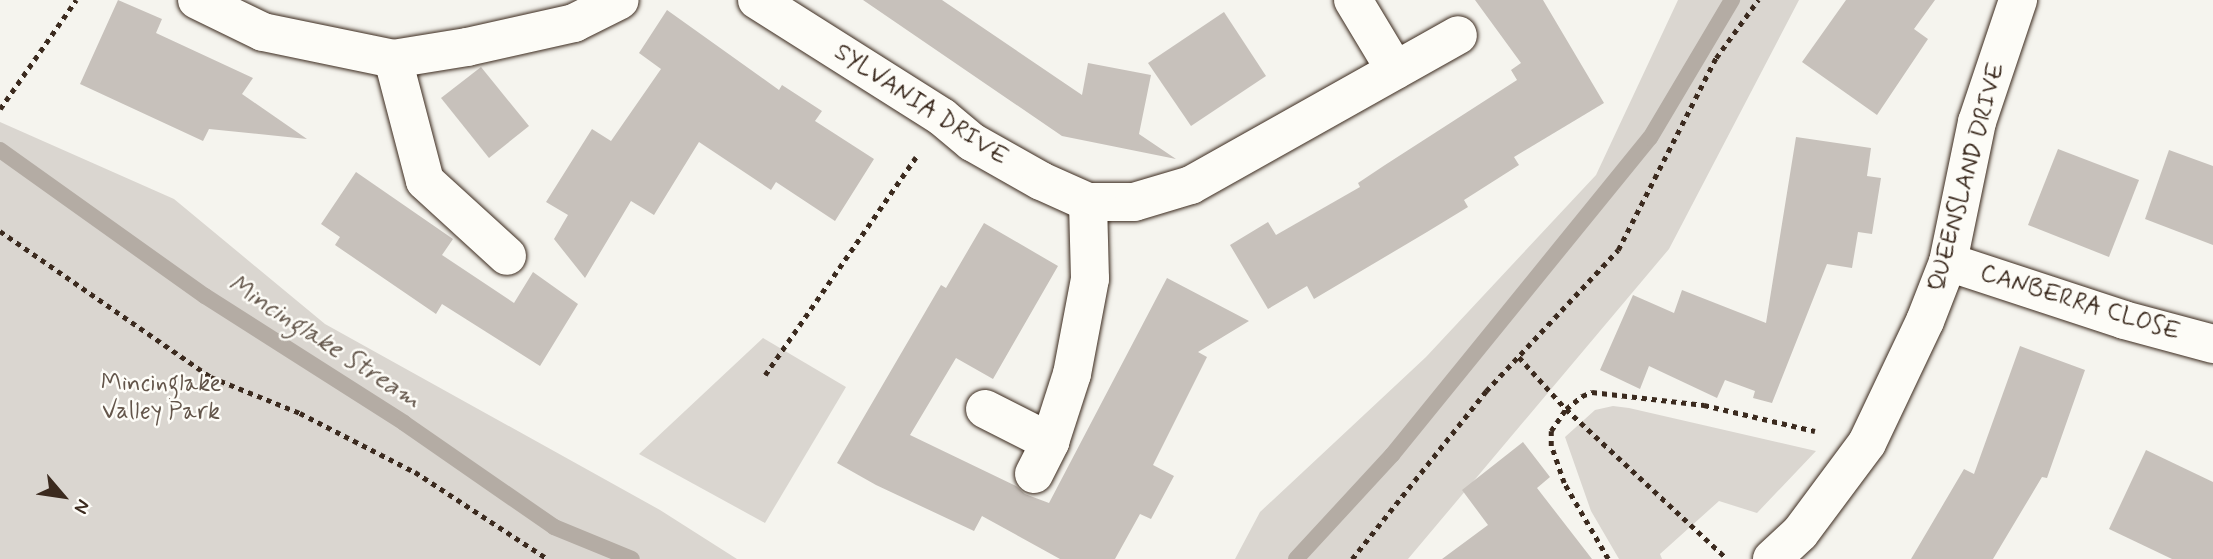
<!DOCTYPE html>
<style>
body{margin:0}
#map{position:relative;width:2213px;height:559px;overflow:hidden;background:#f5f4ee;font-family:Mynerve,sans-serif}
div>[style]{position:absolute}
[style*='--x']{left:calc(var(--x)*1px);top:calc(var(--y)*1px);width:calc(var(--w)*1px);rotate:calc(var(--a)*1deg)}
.green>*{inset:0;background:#dad6d0}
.stream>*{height:16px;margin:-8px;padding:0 8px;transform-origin:8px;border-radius:8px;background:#b4aca4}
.building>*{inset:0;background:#c7c1bb}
.path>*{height:4.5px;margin-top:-2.25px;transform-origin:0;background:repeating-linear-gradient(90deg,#3b2a1e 0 5px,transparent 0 10px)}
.roads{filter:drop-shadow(0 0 2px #3b2a1e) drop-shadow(0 0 2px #3b2a1e)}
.minor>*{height:38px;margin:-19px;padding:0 19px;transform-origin:19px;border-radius:19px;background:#fdfcf7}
span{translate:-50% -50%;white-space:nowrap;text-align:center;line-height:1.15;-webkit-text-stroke:5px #fdfcf7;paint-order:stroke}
.street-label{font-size:24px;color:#3b2a1e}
.park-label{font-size:24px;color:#63554a}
.water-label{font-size:26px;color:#65584d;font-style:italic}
.north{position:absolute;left:28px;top:461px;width:70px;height:70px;-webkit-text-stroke:5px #fdfcf7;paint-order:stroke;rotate:119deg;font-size:19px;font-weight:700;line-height:28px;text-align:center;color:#3b2a1e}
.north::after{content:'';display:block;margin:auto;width:24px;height:32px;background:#3b2a1e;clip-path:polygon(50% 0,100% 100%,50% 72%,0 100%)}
</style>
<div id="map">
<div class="green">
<div style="clip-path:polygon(1678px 0,1799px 0,1669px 249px,1408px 559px,1235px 559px,1260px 512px,1426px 357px,1596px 175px)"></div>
<div style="clip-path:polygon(0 122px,174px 199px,325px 324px,660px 510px,737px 559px,0 559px)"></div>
<div style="clip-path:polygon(763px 338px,846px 387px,765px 523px,639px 454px)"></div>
<div style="clip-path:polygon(1613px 406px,1629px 408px,1816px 451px,1757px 513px,1719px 501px,1660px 554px,1662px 559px,1619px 559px,1591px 511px,1565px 437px,1595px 410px)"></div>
</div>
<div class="stream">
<div style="--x:0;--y:150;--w:252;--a:35.5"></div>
<div style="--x:205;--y:296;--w:236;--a:32.5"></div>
<div style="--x:404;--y:423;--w:183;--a:34.7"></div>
<div style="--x:554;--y:527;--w:84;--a:22.3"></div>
<div style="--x:1296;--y:559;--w:142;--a:-47.3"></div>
<div style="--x:1392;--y:455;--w:409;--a:-50.9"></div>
<div style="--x:1650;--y:138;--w:161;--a:-59.3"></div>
</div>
<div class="building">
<div style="clip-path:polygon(118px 0,162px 19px,156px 33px,253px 78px,242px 94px,307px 139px,209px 129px,203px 141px,80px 84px)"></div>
<div style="clip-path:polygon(863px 0,942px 0,1082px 95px,1088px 63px,1151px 75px,1139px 134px,1176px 159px,1062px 136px)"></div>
<div style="clip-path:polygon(1475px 0,1543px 0,1604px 103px,1514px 157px,1519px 165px,1464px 200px,1468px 207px,1427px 232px,1314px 299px,1307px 286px,1268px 309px,1230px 245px,1268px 222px,1276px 235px,1360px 187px,1358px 183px,1385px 165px,1517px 80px,1511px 70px,1521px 63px)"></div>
<div style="clip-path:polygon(1846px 0,1935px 0,1914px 29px,1928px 39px,1877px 115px,1802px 62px)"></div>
<div style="clip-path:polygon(667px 10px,779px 90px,782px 85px,822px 111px,815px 121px,874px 159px,835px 221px,776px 182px,771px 190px,699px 142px,654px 215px,631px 201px,585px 278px,554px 239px,568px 215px,546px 202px,592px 129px,611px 141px,661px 69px,639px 53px)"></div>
<div style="clip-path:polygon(1224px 12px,1266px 76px,1191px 126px,1148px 63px)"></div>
<div style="clip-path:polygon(481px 67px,529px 126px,489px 158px,441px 98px)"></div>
<div style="clip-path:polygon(1796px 137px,1871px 148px,1867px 176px,1881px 178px,1872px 234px,1858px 232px,1852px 268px,1827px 264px,1772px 403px,1753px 398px,1755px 391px,1725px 380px,1717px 398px,1649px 366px,1640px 389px,1600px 370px,1633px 295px,1674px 313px,1682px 290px,1766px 323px)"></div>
<div style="clip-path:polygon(2058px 149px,2139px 180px,2109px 257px,2028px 225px)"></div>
<div style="clip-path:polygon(2169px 150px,2213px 166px,2213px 245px,2145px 219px)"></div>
<div style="clip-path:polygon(356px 172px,453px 239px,442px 255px,514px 303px,533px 272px,578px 304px,540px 366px,442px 304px,436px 314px,335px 245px,340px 237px,321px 224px)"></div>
<div style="clip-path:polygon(984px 223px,1058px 266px,993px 379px,956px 358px,910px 435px,1016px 486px,1025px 494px,1049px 503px,1167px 278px,1249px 321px,1198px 352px,1207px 357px,1153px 465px,1174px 476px,1151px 519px,1140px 514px,1115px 559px,1060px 559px,982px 516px,974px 531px,876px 485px,837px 463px,941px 285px,946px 288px)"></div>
<div style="clip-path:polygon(2020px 346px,2085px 370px,2047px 478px,2042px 477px,1993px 559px,1911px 559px,1964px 469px,1974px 474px)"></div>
<div style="clip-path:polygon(1523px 442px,1550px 477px,1537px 488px,1592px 559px,1442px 559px,1488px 525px,1462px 490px)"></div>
<div style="clip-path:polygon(2146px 450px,2213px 482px,2213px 559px,2172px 559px,2109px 529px)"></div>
</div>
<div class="path">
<div style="--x:0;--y:109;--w:133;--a:-55.1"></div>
<div style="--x:0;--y:231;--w:257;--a:34.7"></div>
<div style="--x:211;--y:377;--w:96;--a:22"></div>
<div style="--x:300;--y:413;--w:129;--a:27.2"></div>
<div style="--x:415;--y:472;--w:159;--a:33.2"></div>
<div style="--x:1519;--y:357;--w:70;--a:47.9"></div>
<div style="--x:1566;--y:409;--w:216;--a:42.9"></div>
<div style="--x:765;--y:375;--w:265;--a:-55.3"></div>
<div style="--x:1352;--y:559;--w:215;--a:-51.4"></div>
<div style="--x:1486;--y:391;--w:193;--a:-46.9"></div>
<div style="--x:1618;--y:250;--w:216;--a:-63"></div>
<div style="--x:1716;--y:58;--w:72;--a:-54.1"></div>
<div style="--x:1608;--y:559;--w:88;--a:-120.1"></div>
<div style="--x:1564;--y:483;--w:39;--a:-109"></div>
<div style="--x:1551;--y:446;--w:15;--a:-90"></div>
<div style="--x:1551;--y:431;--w:27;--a:-56"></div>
<div style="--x:1566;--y:409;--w:21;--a:-39"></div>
<div style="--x:1582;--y:396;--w:11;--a:-22"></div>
<div style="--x:1592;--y:392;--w:113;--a:6.6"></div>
<div style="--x:1704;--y:405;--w:114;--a:13.2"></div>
</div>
<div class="roads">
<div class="minor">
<div style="--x:197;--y:0;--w:73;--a:25.9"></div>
<div style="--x:263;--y:32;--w:133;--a:11.7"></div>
<div style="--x:393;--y:59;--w:75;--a:-9.2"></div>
<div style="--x:467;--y:47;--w:110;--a:-12.6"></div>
<div style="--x:574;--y:23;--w:51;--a:-26.6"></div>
<div style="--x:757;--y:0;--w:219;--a:32.3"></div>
<div style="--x:942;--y:117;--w:39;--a:40"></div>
<div style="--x:972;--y:142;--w:79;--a:29.5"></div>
<div style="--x:1041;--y:181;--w:51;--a:24.1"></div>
<div style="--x:1088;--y:202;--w:46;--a:0"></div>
<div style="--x:1134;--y:202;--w:59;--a:-16.6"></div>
<div style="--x:1191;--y:185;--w:306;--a:-29.3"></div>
<div style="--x:1353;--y:0;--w:82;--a:59"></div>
<div style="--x:393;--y:59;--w:126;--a:75.3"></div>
<div style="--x:425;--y:181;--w:111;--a:42.4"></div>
<div style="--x:1948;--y:262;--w:185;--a:18.2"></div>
<div style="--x:2124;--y:320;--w:92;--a:15.1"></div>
<div style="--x:985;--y:409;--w:73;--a:26.9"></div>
<div style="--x:1034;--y:474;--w:36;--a:-63"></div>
<div style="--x:1050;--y:442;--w:71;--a:-72.1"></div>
<div style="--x:1072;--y:374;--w:97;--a:-79.3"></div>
<div style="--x:1090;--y:279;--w:77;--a:-91.5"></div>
<div style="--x:1772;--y:559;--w:38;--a:-43"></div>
<div style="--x:1800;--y:533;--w:112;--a:-53.3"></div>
<div style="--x:1867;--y:443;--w:135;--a:-64.6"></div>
<div style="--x:1925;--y:321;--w:63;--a:-68.7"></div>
<div style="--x:1948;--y:262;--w:143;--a:-78.3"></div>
<div style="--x:1977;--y:122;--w:129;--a:-71.4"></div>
</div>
</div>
<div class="street-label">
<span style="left:921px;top:105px;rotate:33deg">SYLVANIA DRIVE</span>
<span style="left:1967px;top:177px;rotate:-75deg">QUEENSLAND DRIVE</span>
<span style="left:2080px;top:303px;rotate:17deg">CANBERRA CLOSE</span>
</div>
<div class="park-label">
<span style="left:161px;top:398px">Mincinglake<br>Valley Park</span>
</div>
<div class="water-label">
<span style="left:324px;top:343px;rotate:33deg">Mincinglake Stream</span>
</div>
<div class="north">N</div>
</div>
